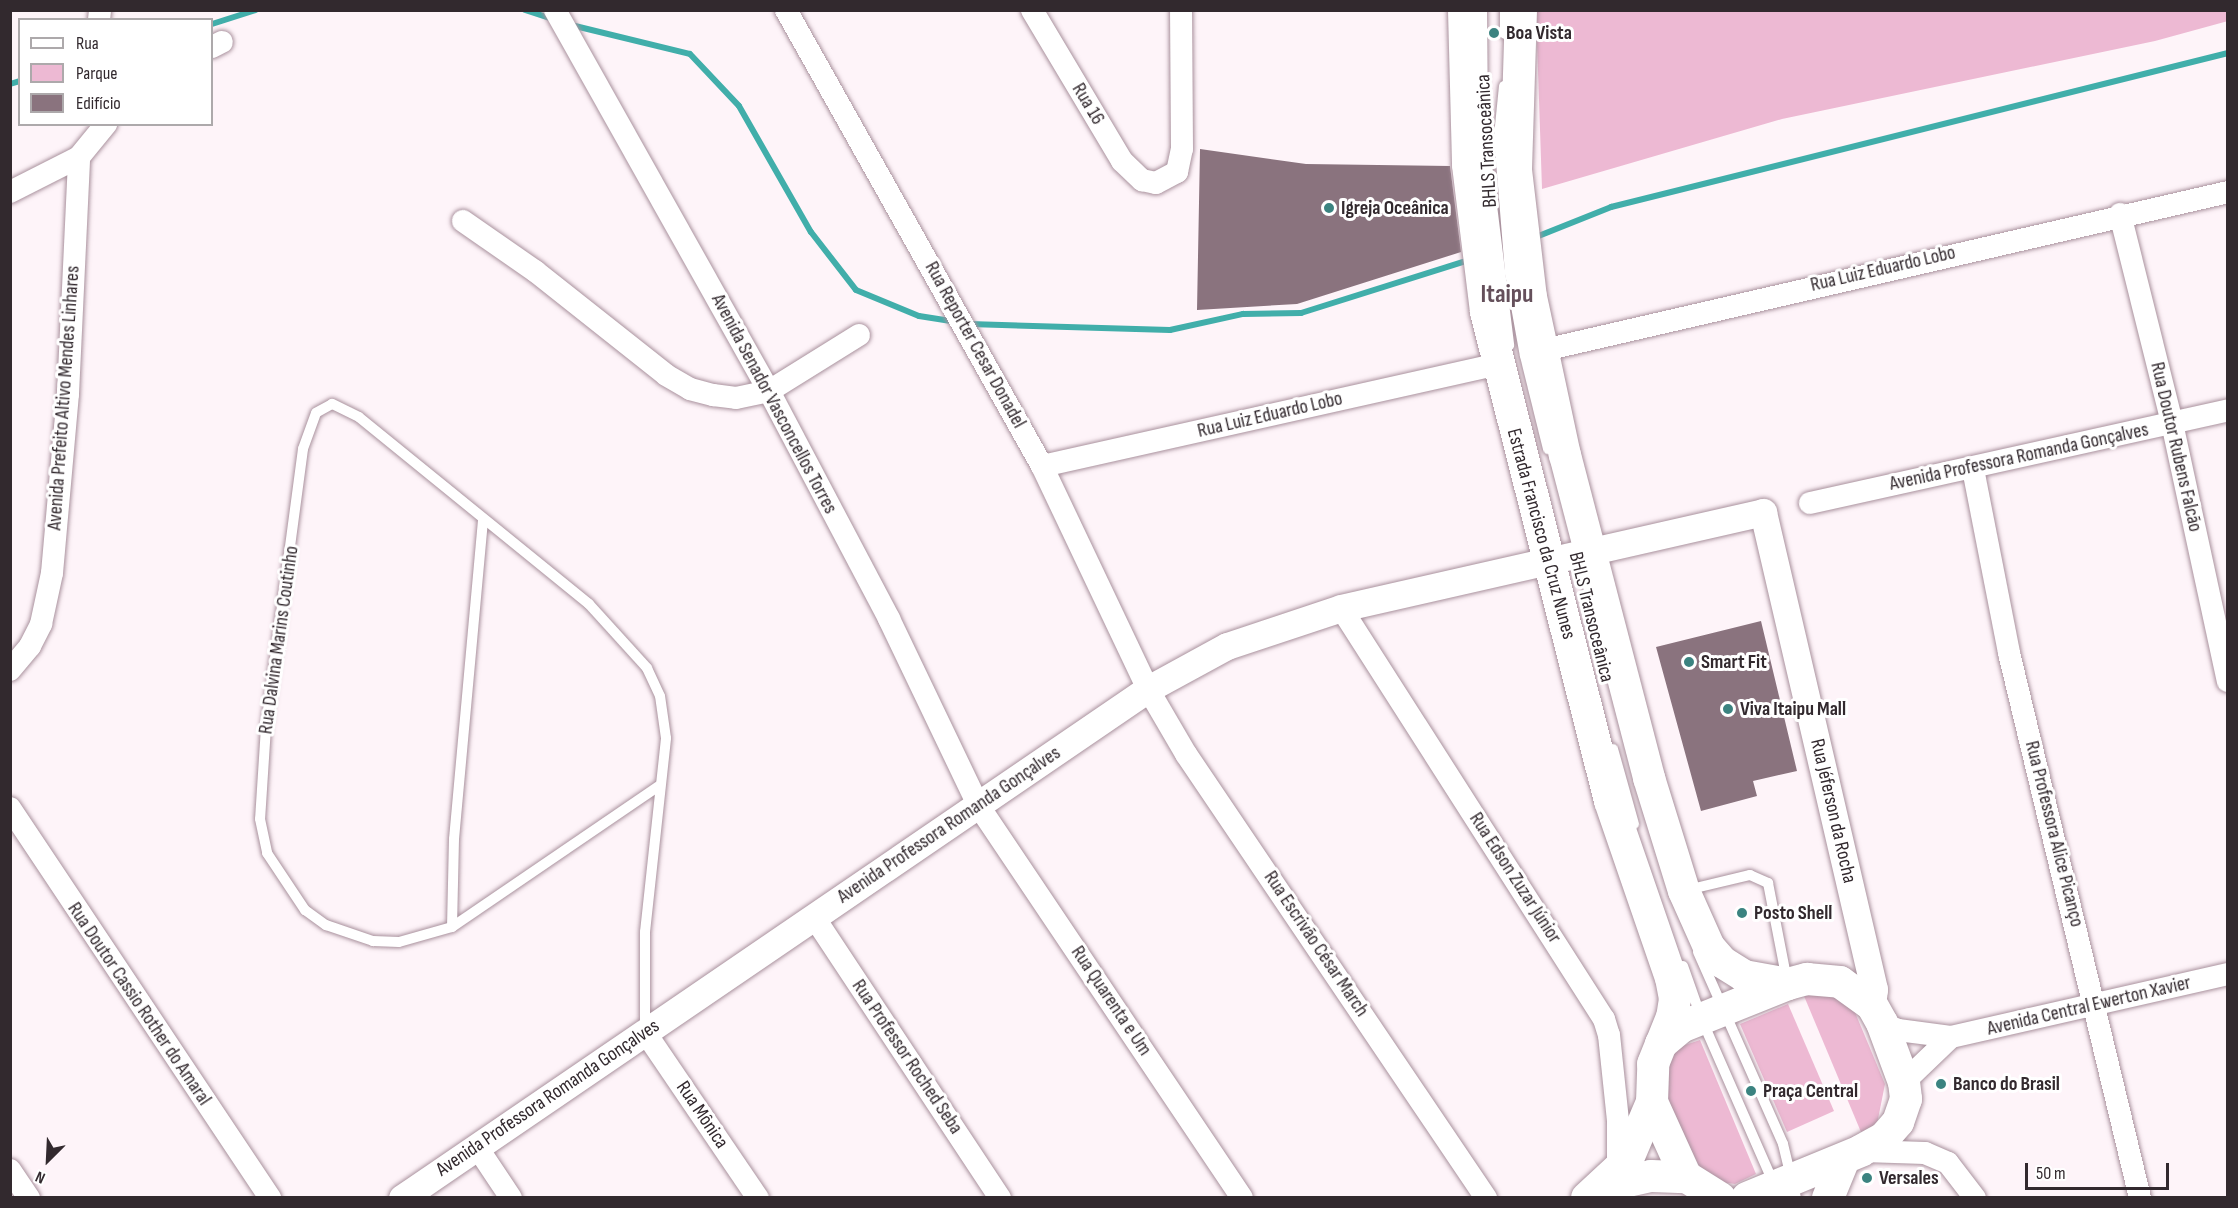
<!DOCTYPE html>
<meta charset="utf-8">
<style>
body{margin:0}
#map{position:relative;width:2238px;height:1208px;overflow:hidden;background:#fef4f9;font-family:"Sofia Sans Condensed",sans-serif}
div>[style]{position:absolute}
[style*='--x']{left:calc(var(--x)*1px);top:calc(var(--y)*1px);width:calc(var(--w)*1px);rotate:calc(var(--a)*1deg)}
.green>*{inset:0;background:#edb9d3}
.stream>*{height:6px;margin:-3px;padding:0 3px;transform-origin:3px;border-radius:3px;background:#41aeaa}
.building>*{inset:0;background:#8a737e}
.roads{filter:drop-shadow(0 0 2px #a9919d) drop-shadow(0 0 2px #a9919d)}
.service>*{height:10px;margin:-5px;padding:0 5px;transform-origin:5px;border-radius:5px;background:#fff}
.minor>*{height:22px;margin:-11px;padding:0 11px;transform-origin:11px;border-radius:11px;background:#fff}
.tertiary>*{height:27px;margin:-13.5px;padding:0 13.5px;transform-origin:13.5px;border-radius:13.5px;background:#fff}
.secondary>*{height:32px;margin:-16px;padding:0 16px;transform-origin:16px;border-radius:16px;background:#fff}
.dots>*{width:16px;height:16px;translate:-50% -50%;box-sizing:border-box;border:3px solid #fff;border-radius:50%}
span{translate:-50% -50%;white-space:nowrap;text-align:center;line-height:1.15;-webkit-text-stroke:6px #fff;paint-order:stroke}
.poi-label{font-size:20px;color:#32292e;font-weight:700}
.left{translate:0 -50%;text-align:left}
.street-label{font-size:20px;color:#32292e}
.district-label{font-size:26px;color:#65505b;font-weight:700}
.frame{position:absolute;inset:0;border:12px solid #32292e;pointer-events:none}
.legend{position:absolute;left:18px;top:18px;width:195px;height:108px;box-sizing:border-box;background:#fff;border:2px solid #ada9ab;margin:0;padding:8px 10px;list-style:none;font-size:18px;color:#32292e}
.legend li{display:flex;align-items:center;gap:12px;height:30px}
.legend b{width:30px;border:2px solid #ada9ab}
.north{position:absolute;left:18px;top:1130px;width:60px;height:60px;-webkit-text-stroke:4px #fff;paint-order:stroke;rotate:204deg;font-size:16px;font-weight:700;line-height:24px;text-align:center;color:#32292e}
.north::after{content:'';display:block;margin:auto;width:21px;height:27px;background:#32292e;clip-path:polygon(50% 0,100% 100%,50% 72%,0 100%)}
.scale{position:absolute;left:2025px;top:1163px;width:144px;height:27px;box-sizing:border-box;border:3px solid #32292e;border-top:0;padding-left:8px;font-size:18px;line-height:21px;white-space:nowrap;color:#32292e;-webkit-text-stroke:4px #fff;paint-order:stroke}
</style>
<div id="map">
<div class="green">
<div style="clip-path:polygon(2227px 10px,2228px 21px,2155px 41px,1782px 119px,1542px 189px,1536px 11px)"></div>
<div style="clip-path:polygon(1819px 993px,1834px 995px,1854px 1010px,1885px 1084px,1877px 1124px,1861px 1132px,1804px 996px)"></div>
<div style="clip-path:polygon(1788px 1004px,1834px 1111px,1787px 1132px,1740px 1024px)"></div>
<div style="clip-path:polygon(1700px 1040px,1756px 1174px,1735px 1184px,1721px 1182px,1702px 1172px,1663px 1093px,1662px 1079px,1676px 1048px)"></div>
</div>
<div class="stream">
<div style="--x:525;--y:10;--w:29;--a:18"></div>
<div style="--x:212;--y:24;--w:46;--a:-17.7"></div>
<div style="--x:571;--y:25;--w:122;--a:13.7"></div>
<div style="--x:690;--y:54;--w:71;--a:46.7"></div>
<div style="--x:739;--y:106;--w:145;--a:60.3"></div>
<div style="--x:811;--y:232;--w:73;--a:52.2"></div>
<div style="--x:856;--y:290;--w:68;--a:22.4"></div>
<div style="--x:919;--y:316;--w:37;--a:9"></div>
<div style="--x:10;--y:84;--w:10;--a:-17"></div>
<div style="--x:1536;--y:237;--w:81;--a:-21.8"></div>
<div style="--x:1611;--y:207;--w:636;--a:-14.01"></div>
<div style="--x:969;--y:324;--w:201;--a:1.7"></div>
<div style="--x:1170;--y:330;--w:75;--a:-12.4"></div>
<div style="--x:1243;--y:314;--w:58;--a:-1"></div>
<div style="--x:1301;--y:313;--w:170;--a:-17.5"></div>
</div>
<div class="building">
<div style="clip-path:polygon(1200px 149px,1306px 164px,1450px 166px,1461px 252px,1297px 304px,1197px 310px)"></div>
<div style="clip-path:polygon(1761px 621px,1797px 771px,1753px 781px,1757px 796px,1701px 811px,1656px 647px)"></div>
</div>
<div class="roads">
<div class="service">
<div style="--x:1482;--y:10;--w:122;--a:89.5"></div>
<div style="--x:1483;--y:132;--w:215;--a:83"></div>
<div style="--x:1505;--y:10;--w:24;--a:90"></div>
<div style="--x:1504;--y:86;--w:50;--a:95.7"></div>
<div style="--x:1499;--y:136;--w:137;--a:85.4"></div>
<div style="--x:1510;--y:273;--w:84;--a:79.8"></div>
<div style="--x:1525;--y:356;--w:96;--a:76.1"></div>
<div style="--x:1613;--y:749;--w:78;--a:74.4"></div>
<div style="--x:1687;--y:890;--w:65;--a:-13.4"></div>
<div style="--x:1750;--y:875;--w:20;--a:24"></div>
<div style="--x:1768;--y:883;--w:100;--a:79"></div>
<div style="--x:452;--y:927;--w:88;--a:-88.7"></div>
<div style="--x:454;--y:839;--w:321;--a:-84.8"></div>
<div style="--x:1698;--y:952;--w:210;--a:66.1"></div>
<div style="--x:1783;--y:1144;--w:56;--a:76.5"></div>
<div style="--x:1683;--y:966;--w:57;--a:70.6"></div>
<div style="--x:1702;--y:1020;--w:179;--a:66.3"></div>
<div style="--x:645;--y:1029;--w:97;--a:-90"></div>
<div style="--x:645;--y:932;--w:195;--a:-83.8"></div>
<div style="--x:666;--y:738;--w:42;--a:-98.1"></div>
<div style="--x:660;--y:696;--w:31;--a:-115"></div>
<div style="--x:647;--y:668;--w:86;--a:-132.2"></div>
<div style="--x:589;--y:604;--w:296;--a:-140.9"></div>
<div style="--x:359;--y:417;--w:30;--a:-154"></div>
<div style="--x:332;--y:404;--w:18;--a:151"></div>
<div style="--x:316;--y:413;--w:38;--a:110"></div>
<div style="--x:303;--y:449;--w:280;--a:97.6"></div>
<div style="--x:266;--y:727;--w:92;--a:93.7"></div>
<div style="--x:260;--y:819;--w:35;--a:78"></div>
<div style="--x:267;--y:853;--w:69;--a:56.3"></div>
<div style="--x:305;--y:910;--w:26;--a:36"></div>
<div style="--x:326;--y:925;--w:50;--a:18.8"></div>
<div style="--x:373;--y:941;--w:26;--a:2"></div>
<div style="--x:399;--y:942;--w:55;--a:-15.8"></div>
<div style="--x:452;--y:927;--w:250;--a:-34.3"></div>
</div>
<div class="minor">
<div style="--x:555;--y:10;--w:437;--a:60.7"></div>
<div style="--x:769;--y:391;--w:258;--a:62.2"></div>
<div style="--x:889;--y:619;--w:206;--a:64.4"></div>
<div style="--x:978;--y:805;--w:473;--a:56.1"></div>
<div style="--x:786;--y:10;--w:523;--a:60.69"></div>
<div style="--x:1042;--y:466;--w:247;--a:64.6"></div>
<div style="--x:1148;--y:689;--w:75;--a:59.7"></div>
<div style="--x:1186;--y:754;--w:536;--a:55.95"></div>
<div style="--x:1032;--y:10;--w:176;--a:59.2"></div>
<div style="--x:1122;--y:161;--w:28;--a:44"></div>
<div style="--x:1142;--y:180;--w:14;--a:12"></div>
<div style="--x:1156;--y:183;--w:24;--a:-28"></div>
<div style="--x:1177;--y:172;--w:24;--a:-78"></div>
<div style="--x:1182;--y:149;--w:139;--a:-90.4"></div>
<div style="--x:99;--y:20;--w:10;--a:-84"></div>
<div style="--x:212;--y:47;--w:11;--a:-27"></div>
<div style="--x:10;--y:192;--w:77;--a:-26.9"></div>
<div style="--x:2120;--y:214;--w:215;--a:76"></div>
<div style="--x:2172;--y:423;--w:264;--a:77.8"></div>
<div style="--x:463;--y:221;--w:88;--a:34.8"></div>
<div style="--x:535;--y:271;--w:167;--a:38.4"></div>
<div style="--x:666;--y:375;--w:28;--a:30"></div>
<div style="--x:690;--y:389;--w:24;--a:15"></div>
<div style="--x:713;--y:395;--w:23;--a:7"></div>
<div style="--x:736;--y:398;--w:34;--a:-12"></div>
<div style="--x:769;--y:391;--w:106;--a:-31.9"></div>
<div style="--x:1540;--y:351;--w:706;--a:-13.01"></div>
<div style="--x:1042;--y:466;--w:466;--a:-12.6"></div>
<div style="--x:1973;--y:469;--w:187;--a:78.9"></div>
<div style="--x:2009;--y:653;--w:561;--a:76.48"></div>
<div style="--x:1810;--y:503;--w:428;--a:-12.5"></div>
<div style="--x:1341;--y:608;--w:488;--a:57.4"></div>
<div style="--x:1604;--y:1019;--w:17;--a:73"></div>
<div style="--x:1609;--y:1035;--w:85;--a:84"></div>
<div style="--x:1618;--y:1120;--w:47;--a:90"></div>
<div style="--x:10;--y:670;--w:31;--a:-50"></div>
<div style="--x:30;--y:646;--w:25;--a:-63"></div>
<div style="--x:41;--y:624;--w:52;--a:-77.8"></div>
<div style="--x:52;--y:573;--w:180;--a:-84.9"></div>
<div style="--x:68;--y:394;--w:237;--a:-87.3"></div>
<div style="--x:79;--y:157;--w:43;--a:-50.7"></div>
<div style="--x:10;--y:808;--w:469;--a:56.3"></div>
<div style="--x:814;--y:917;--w:337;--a:56.5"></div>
<div style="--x:1882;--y:1023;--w:17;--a:24"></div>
<div style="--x:1898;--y:1030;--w:53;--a:7.5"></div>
<div style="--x:1951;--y:1037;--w:284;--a:-12.8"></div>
<div style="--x:645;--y:1032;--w:201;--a:55.8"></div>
<div style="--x:1904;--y:1082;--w:65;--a:-43.8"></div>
<div style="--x:477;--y:1147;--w:61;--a:56.3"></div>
<div style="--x:1864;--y:1151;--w:61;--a:1.9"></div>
<div style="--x:1925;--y:1153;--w:25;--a:23"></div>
<div style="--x:1948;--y:1163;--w:44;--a:52.4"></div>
<div style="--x:10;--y:1170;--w:34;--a:56"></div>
</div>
<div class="tertiary">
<div style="--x:402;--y:1198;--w:903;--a:-34.31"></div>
<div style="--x:1148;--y:689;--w:90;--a:-28.6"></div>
<div style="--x:1227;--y:646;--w:120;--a:-18.4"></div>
<div style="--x:1341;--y:608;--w:433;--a:-12.8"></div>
<div style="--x:1763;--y:512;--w:490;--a:76.9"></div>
<div style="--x:1874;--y:989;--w:16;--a:97"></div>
</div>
<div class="secondary">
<div style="--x:1464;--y:10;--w:155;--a:88.5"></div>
<div style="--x:1468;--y:165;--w:148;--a:83"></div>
<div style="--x:1486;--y:312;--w:504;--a:75.77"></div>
<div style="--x:1610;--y:801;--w:187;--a:71"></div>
<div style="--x:1671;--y:978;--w:21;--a:79"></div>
<div style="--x:1675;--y:999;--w:18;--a:99"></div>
<div style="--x:1672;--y:1017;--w:29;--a:112"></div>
<div style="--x:1521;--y:10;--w:160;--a:91.8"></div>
<div style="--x:1516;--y:170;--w:128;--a:83.3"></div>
<div style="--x:1531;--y:297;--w:162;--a:77.9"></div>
<div style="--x:1565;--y:455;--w:334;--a:75.4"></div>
<div style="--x:1649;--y:778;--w:118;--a:72.8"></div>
<div style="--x:1684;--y:891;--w:61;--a:65.9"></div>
<div style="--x:1709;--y:947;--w:20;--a:49"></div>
<div style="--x:1722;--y:962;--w:26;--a:32"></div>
<div style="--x:1744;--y:976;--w:45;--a:10.3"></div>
<div style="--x:1602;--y:1187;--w:50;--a:-12.7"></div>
<div style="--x:1651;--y:1176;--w:35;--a:2"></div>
<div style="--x:1587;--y:1198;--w:54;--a:-42.8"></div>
<div style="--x:1627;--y:1161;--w:64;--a:-67"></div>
<div style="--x:1720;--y:1198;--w:40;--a:-148"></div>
<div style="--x:1686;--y:1177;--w:82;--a:-114.4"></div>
<div style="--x:1652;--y:1102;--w:38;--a:-88"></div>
<div style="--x:1653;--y:1064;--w:22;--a:-68"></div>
<div style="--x:1661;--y:1044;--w:26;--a:-40"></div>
<div style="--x:1681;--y:1027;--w:115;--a:-21.9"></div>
<div style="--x:1788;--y:984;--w:20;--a:-15"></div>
<div style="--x:1807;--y:979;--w:33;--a:5"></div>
<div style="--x:1840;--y:982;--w:39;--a:36"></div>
<div style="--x:1872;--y:1005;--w:21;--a:61"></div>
<div style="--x:1882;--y:1023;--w:63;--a:69.6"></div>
<div style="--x:1904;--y:1082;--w:17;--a:83"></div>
<div style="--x:1906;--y:1099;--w:24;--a:109"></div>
<div style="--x:1898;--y:1122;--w:21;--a:131"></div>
<div style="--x:1884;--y:1138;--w:26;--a:151"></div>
<div style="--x:1861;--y:1151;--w:123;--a:157.6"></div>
<div style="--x:1828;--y:1198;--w:42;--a:-67.7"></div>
</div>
</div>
<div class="dots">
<div style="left:1494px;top:33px;background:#3b8380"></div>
<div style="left:1329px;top:208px;background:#3b8380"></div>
<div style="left:1689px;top:662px;background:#3b8380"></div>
<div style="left:1728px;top:709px;background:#3b8380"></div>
<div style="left:1742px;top:913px;background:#3b8380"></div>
<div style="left:1941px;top:1084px;background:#3b8380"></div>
<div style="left:1751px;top:1091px;background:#3b8380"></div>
<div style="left:1867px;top:1178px;background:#3b8380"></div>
</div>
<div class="poi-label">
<span class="left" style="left:1506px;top:33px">Boa Vista</span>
<span class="left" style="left:1341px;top:208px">Igreja Oceânica</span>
<span class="left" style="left:1701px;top:662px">Smart Fit</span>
<span class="left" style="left:1740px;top:709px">Viva Itaipu Mall</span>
<span class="left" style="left:1754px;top:913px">Posto Shell</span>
<span class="left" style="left:1953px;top:1084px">Banco do Brasil</span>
<span class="left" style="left:1763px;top:1091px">Praça Central</span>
<span class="left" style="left:1879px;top:1178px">Versales</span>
</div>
<div class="street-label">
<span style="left:1088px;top:104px;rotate:59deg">Rua 16</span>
<span style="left:1487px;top:141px;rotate:-93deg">BHLS Transoceânica</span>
<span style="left:1883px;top:269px;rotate:-13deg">Rua Luiz Eduardo Lobo</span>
<span style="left:975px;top:345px;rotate:61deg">Rua Reporter Cesar Donadel</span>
<span style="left:64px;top:398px;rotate:-86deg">Avenida Prefeito Altivo Mendes Linhares</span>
<span style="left:774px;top:404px;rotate:62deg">Avenida Senador Vasconcellos Torres</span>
<span style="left:1270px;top:415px;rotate:-13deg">Rua Luiz Eduardo Lobo</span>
<span style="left:2176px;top:447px;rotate:77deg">Rua Doutor Rubens Falcão</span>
<span style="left:2019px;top:457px;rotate:-12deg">Avenida Professora Romanda Gonçalves</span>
<span style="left:1541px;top:534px;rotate:75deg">Estrada Francisco da Cruz Nunes</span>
<span style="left:1591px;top:617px;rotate:76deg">BHLS Transoceânica</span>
<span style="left:279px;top:640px;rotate:-82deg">Rua Dalvina Marins Coutinho</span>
<span style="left:1833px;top:811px;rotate:77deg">Rua Jéferson da Rocha</span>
<span style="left:949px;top:825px;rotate:-34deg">Avenida Professora Romanda Gonçalves</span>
<span style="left:2054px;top:834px;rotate:76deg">Rua Professora Alice Picanço</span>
<span style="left:1515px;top:878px;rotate:57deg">Rua Edson Zuzar Júnior</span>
<span style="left:1316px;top:944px;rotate:56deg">Rua Escrivão César March</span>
<span style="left:1111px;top:1001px;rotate:56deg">Rua Quarenta e Um</span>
<span style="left:139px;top:1004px;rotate:56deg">Rua Doutor Cassio Rother do Amaral</span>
<span style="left:2089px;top:1006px;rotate:-13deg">Avenida Central Ewerton Xavier</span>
<span style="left:907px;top:1057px;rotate:56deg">Rua Professor Roched Seba</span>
<span style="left:548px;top:1098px;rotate:-34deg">Avenida Professora Romanda Gonçalves</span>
<span style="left:702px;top:1115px;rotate:56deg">Rua Mônica</span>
</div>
<div class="district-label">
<span style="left:1507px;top:295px">Itaipu</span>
</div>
<div class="frame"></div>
<ul class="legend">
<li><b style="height:8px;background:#fff"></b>Rua</li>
<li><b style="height:16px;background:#edb9d3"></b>Parque</li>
<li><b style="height:16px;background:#8a737e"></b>Edifício</li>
</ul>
<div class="north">N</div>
<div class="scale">50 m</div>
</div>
